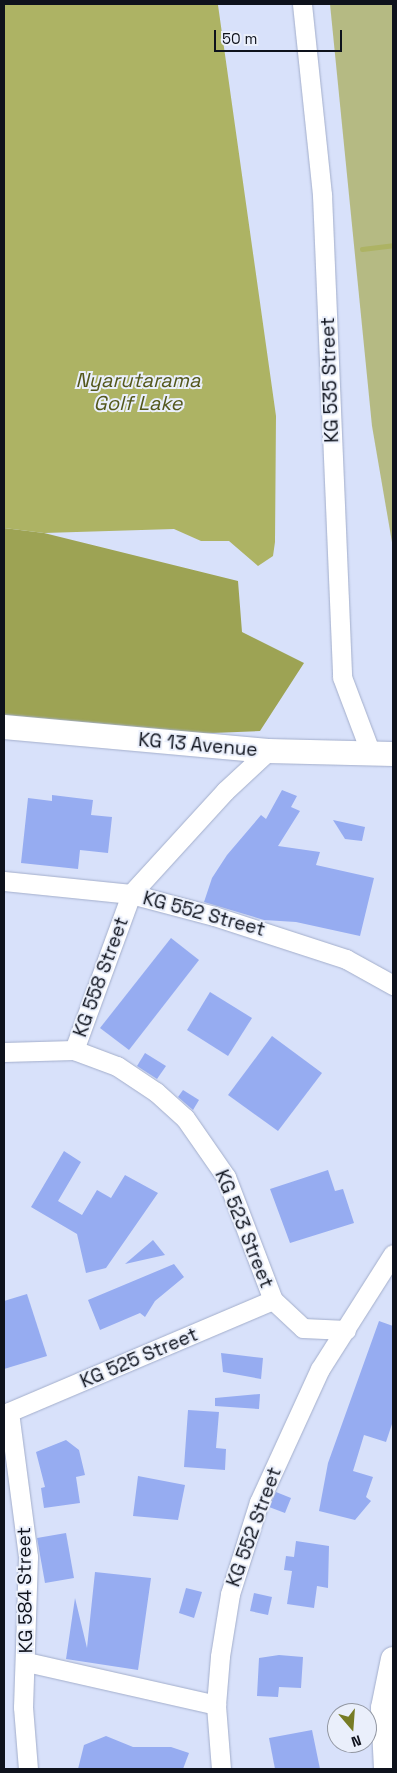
<!DOCTYPE html>
<style>
body{margin:0}
#map{position:relative;width:397px;height:1773px;overflow:hidden;background:#d8e1fa;font-family:"Space Grotesk",sans-serif}
div>[style]{position:absolute}
[style*='--x']{left:calc(var(--x)*1px);top:calc(var(--y)*1px);width:calc(var(--w)*1px);rotate:calc(var(--a)*1deg)}
.green>*{inset:0;background:#b5ba83}
.forest>*{inset:0;background:#9da354}
.water>*{inset:0;background:#adb364}
.stream>*{height:5px;margin:-2.5px;padding:0 2.5px;transform-origin:2.5px;border-radius:2.5px;background:#adb364}
.building>*{inset:0;background:#96acf1}
.roads{filter:drop-shadow(0 0 1px #a3aecb) drop-shadow(0 0 1px #a3aecb)}
.minor>*{height:19px;margin:-9.5px;padding:0 9.5px;transform-origin:9.5px;border-radius:9.5px;background:#fff}
.tertiary>*{height:24px;margin:-12px;padding:0 12px;transform-origin:12px;border-radius:12px;background:#fff}
span{translate:-50% -50%;white-space:nowrap;text-align:center;line-height:1.15;-webkit-text-stroke:4px #eaeffb;paint-order:stroke}
.street-label{font-size:19px;color:#0e121c}
.water-label{font-size:20px;color:#53571c;font-style:italic}
.frame{position:absolute;inset:0;border:5px solid #0e121c;pointer-events:none}
.north{position:absolute;left:327px;top:1703px;width:50px;height:50px;box-sizing:border-box;background:#eaeffb;border:1px solid #9297a2;border-radius:50%;rotate:162deg;font-size:14px;font-weight:700;line-height:20px;text-align:center;color:#0e121c}
.north::after{content:'';display:block;margin:auto;width:18px;height:22px;background:#777c25;clip-path:polygon(50% 0,100% 100%,50% 72%,0 100%)}
.scale{position:absolute;left:214px;top:30px;width:128px;height:22px;box-sizing:border-box;border:2px solid #0e121c;border-top:0;padding-left:6px;font-size:15px;line-height:18px;white-space:nowrap;color:#0e121c;-webkit-text-stroke:4px #eaeffb;paint-order:stroke}
</style>
<div id="map">
<div class="green">
<div style="clip-path:polygon(330px 4px,393px 4px,393px 548px,372px 426px)"></div>
</div>
<div class="forest">
<div style="clip-path:polygon(4px 528px,44px 533px,238px 581px,242px 632px,304px 663px,260px 731px,138px 736px,4px 720px)"></div>
</div>
<div class="water">
<div style="clip-path:polygon(4px 4px,218px 5px,276px 416px,275px 542px,273px 556px,258px 566px,229px 541px,201px 541px,174px 529px,44px 533px,4px 528px)"></div>
</div>
<div class="stream">
<div style="--x:362;--y:249;--w:31;--a:-7"></div>
</div>
<div class="building">
<div style="clip-path:polygon(282px 790px,297px 796px,291px 807px,300px 811px,278px 846px,320px 852px,316px 865px,374px 878px,360px 936px,296px 922px,264px 920px,204px 902px,212px 878px,227px 855px,261px 815px,266px 819px)"></div>
<div style="clip-path:polygon(52px 795px,93px 800px,91px 815px,112px 817px,108px 853px,80px 850px,78px 869px,21px 863px,28px 798px,52px 801px)"></div>
<div style="clip-path:polygon(333px 820px,365px 827px,362px 841px,345px 839px)"></div>
<div style="clip-path:polygon(171px 938px,199px 960px,129px 1050px,100px 1028px)"></div>
<div style="clip-path:polygon(210px 992px,252px 1018px,228px 1056px,187px 1030px)"></div>
<div style="clip-path:polygon(272px 1036px,322px 1073px,278px 1131px,228px 1095px)"></div>
<div style="clip-path:polygon(145px 1053px,166px 1066px,157px 1079px,137px 1066px)"></div>
<div style="clip-path:polygon(183px 1090px,199px 1100px,193px 1110px,178px 1097px)"></div>
<div style="clip-path:polygon(64px 1151px,81px 1162px,58px 1201px,82px 1215px,97px 1190px,111px 1198px,125px 1175px,158px 1193px,106px 1268px,86px 1273px,77px 1234px,31px 1207px)"></div>
<div style="clip-path:polygon(328px 1170px,335px 1191px,343px 1189px,354px 1223px,290px 1243px,270px 1189px)"></div>
<div style="clip-path:polygon(153px 1240px,165px 1255px,125px 1264px)"></div>
<div style="clip-path:polygon(174px 1264px,184px 1277px,155px 1301px,145px 1317px,140px 1313px,100px 1330px,88px 1300px)"></div>
<div style="clip-path:polygon(27px 1294px,47px 1356px,4px 1369px,4px 1301px)"></div>
<div style="clip-path:polygon(379px 1321px,393px 1326px,393px 1421px,386px 1442px,364px 1435px,353px 1471px,373px 1477px,366px 1497px,371px 1501px,355px 1520px,319px 1511px,328px 1463px)"></div>
<div style="clip-path:polygon(221px 1353px,263px 1358px,261px 1379px,223px 1372px)"></div>
<div style="clip-path:polygon(260px 1394px,259px 1409px,215px 1406px,215px 1398px)"></div>
<div style="clip-path:polygon(188px 1410px,219px 1412px,216px 1448px,226px 1449px,225px 1470px,184px 1467px)"></div>
<div style="clip-path:polygon(66px 1440px,79px 1450px,85px 1475px,76px 1477px,80px 1503px,44px 1508px,41px 1488px,45px 1487px,36px 1452px)"></div>
<div style="clip-path:polygon(138px 1476px,185px 1485px,178px 1520px,133px 1516px)"></div>
<div style="clip-path:polygon(276px 1492px,291px 1498px,285px 1513px,269px 1507px)"></div>
<div style="clip-path:polygon(66px 1533px,74px 1578px,45px 1583px,37px 1538px)"></div>
<div style="clip-path:polygon(296px 1541px,329px 1546px,328px 1588px,317px 1586px,314px 1608px,287px 1604px,292px 1571px,284px 1570px,286px 1556px,294px 1557px)"></div>
<div style="clip-path:polygon(95px 1572px,151px 1578px,138px 1670px,66px 1659px,75px 1598px,87px 1648px)"></div>
<div style="clip-path:polygon(186px 1588px,202px 1592px,194px 1618px,179px 1613px)"></div>
<div style="clip-path:polygon(254px 1593px,272px 1597px,268px 1615px,250px 1611px)"></div>
<div style="clip-path:polygon(279px 1655px,303px 1657px,301px 1688px,279px 1687px,278px 1697px,257px 1696px,259px 1658px)"></div>
<div style="clip-path:polygon(312px 1730px,320px 1769px,275px 1769px,269px 1738px)"></div>
<div style="clip-path:polygon(106px 1736px,133px 1747px,171px 1747px,189px 1753px,183px 1769px,78px 1769px,84px 1745px)"></div>
</div>
<div class="roads">
<div class="minor">
<div style="--x:302;--y:4;--w:192;--a:84"></div>
<div style="--x:322;--y:195;--w:482;--a:87.6"></div>
<div style="--x:342;--y:677;--w:79;--a:69.3"></div>
<div style="--x:4;--y:881;--w:128;--a:5.8"></div>
<div style="--x:131;--y:894;--w:86;--a:14.8"></div>
<div style="--x:214;--y:916;--w:139;--a:18"></div>
<div style="--x:346;--y:959;--w:54;--a:29"></div>
<div style="--x:74;--y:1050;--w:166;--a:-69.9"></div>
<div style="--x:131;--y:894;--w:139;--a:-47.6"></div>
<div style="--x:225;--y:791;--w:59;--a:-42.9"></div>
<div style="--x:4;--y:1052;--w:70;--a:-1.6"></div>
<div style="--x:74;--y:1050;--w:46;--a:20.4"></div>
<div style="--x:117;--y:1066;--w:47;--a:33.7"></div>
<div style="--x:156;--y:1092;--w:39;--a:42"></div>
<div style="--x:185;--y:1118;--w:72;--a:55.2"></div>
<div style="--x:226;--y:1177;--w:132;--a:69.1"></div>
<div style="--x:273;--y:1300;--w:41;--a:43"></div>
<div style="--x:303;--y:1328;--w:43;--a:2.7"></div>
<div style="--x:9;--y:1412;--w:146;--a:82.5"></div>
<div style="--x:28;--y:1557;--w:150;--a:91.9"></div>
<div style="--x:23;--y:1707;--w:62;--a:85.4"></div>
<div style="--x:4;--y:1414;--w:292;--a:-23"></div>
<div style="--x:27;--y:1662;--w:194;--a:12.8"></div>
<div style="--x:221;--y:1769;--w:64;--a:-94.5"></div>
<div style="--x:216;--y:1705;--w:49;--a:-85.3"></div>
<div style="--x:220;--y:1656;--w:63;--a:-80.8"></div>
<div style="--x:230;--y:1594;--w:96;--a:-72.5"></div>
<div style="--x:259;--y:1502;--w:146;--a:-65.4"></div>
<div style="--x:320;--y:1369;--w:136;--a:-57.6"></div>
</div>
<div class="tertiary">
<div style="--x:4;--y:727;--w:265;--a:5.2"></div>
<div style="--x:268;--y:751;--w:125;--a:1.4"></div>
<div style="--x:386;--y:1769;--w:61;--a:-92.8"></div>
<div style="--x:383;--y:1708;--w:50;--a:-78.5"></div>
</div>
</div>
<div class="street-label">
<span style="left:330px;top:380px;rotate:-92deg">KG 535 Street</span>
<span style="left:198px;top:745px;rotate:5deg">KG 13 Avenue</span>
<span style="left:204px;top:914px;rotate:15deg">KG 552 Street</span>
<span style="left:101px;top:977px;rotate:-70deg">KG 558 Street</span>
<span style="left:244px;top:1229px;rotate:68deg">KG 523 Street</span>
<span style="left:139px;top:1358px;rotate:-23deg">KG 525 Street</span>
<span style="left:254px;top:1527px;rotate:-70deg">KG 552 Street</span>
<span style="left:25px;top:1590px;rotate:-91deg">KG 584 Street</span>
</div>
<div class="water-label">
<span style="left:138px;top:392px">Nyarutarama<br>Golf Lake</span>
</div>
<div class="frame"></div>
<div class="north">N</div>
<div class="scale">50 m</div>
</div>
